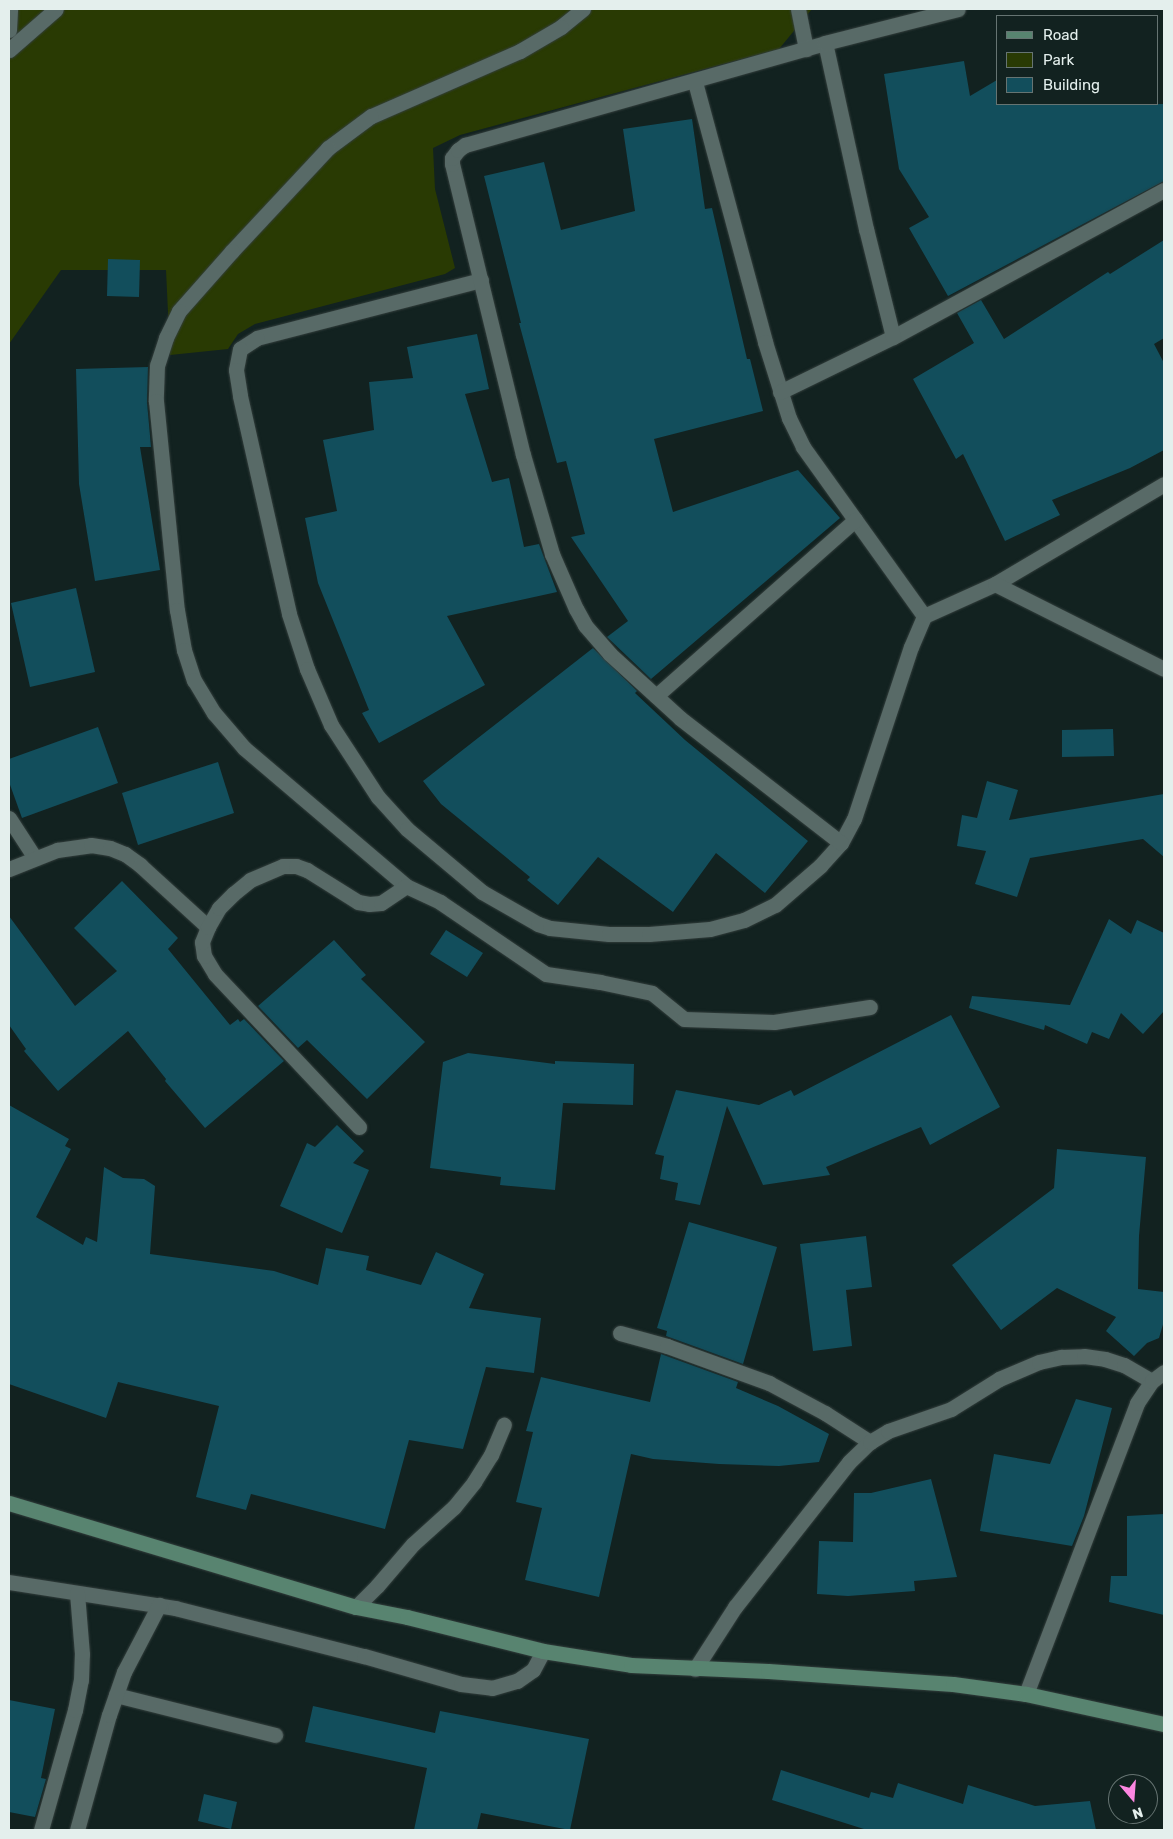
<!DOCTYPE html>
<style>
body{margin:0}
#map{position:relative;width:1173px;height:1839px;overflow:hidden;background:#122220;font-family:Rubik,sans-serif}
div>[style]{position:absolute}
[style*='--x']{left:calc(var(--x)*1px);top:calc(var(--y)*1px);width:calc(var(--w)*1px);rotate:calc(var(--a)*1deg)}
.green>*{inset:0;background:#293a03}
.building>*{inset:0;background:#124e5c}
.roads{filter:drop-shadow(0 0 1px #333e3c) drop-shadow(0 0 1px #333e3c)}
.lane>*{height:15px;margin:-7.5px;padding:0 7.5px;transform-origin:7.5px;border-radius:7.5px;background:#586a67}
.street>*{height:15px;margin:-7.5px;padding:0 7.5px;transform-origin:7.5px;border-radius:7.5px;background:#586a67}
.secondary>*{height:15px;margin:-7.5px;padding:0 7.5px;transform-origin:7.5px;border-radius:7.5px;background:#588470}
span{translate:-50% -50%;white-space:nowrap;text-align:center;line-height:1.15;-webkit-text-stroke:4px #122220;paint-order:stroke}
.frame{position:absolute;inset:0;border:10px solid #e4efed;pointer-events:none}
.legend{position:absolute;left:996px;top:15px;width:162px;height:90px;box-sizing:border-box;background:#122220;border:1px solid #667472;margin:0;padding:6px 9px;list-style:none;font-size:15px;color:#e4efed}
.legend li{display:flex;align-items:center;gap:10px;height:25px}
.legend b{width:25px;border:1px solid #667472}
.north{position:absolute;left:1108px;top:1774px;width:50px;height:50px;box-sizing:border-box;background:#122220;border:1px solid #667472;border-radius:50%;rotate:162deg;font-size:14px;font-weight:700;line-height:20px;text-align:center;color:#e4efed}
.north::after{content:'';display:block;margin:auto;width:18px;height:22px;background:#fd86e1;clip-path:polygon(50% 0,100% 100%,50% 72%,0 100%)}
</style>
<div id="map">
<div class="green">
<div style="clip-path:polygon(9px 9px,812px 9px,779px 49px,460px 135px,433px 148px,435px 189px,455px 268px,445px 274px,255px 324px,238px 334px,228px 349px,170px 355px,166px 270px,61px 270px,9px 344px)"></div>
</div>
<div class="building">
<div style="clip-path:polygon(964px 61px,970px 96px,997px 80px,997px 104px,1164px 104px,1164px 181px,948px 296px,909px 228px,929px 217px,899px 169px,884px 74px)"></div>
<div style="clip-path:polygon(692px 119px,705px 209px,712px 208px,747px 359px,750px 359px,763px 411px,654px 439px,673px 512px,798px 470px,840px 518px,651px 679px,607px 637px,628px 621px,571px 537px,585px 534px,566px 461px,557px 463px,519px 323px,521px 323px,484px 176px,544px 162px,561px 230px,635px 211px,623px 129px)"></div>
<div style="clip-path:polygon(1164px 240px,1164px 338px,1154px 344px,1164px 363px,1164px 450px,1130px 468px,1052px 500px,1060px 515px,1005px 541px,963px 454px,956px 459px,913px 379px,974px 343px,957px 313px,981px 300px,1004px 339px,1108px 272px,1110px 274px)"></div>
<div style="clip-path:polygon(108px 259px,140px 260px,139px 297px,107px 296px)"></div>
<div style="clip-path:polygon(477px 334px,489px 389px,465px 394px,492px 482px,509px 478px,524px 547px,539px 544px,557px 592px,447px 616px,485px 685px,379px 743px,362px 713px,369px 710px,318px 583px,305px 518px,337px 511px,323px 440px,374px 430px,369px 382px,413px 378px,407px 347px)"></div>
<div style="clip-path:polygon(148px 367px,147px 402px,151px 447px,140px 447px,160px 570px,95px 581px,79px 484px,76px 369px)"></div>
<div style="clip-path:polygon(76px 588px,95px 672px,30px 687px,11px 603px)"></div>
<div style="clip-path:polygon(593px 648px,637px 691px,635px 693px,685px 740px,808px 841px,765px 893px,716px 853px,673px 912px,598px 857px,558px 905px,527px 880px,530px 877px,441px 804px,423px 781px)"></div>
<div style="clip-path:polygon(98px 727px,118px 783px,22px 818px,9px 782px,9px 759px)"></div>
<div style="clip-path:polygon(1113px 729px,1114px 756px,1062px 757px,1062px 730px)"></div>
<div style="clip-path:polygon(218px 762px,234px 813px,138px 845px,122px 793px)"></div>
<div style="clip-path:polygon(987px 781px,1018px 790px,1009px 820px,1164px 794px,1164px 857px,1143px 839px,1030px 858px,1017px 897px,975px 884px,986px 851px,957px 846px,962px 815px,977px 818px)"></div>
<div style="clip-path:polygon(122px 881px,178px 938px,168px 949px,230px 1025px,238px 1019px,240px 1022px,244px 1019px,284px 1061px,205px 1128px,165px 1081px,166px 1079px,128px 1031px,58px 1091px,24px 1051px,26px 1049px,9px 1025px,9px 916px,75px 1006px,117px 971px,74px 928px)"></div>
<div style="clip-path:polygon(1109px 919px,1131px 934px,1137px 920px,1164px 933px,1164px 1011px,1143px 1034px,1121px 1013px,1109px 1039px,1092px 1032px,1087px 1044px,1045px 1025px,1044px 1030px,969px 1008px,972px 996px,1070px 1005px)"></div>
<div style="clip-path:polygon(446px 930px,483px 953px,467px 977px,430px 954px)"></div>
<div style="clip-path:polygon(334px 940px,366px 975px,361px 979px,425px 1042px,367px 1099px,307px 1040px,298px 1048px,258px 1006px)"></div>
<div style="clip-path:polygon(951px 1015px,1000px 1107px,930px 1145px,921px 1127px,826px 1167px,830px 1175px,763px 1185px,727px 1106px,700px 1205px,675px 1200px,678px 1183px,660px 1179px,664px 1156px,655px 1154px,676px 1090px,759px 1105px,791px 1090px,794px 1096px)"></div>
<div style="clip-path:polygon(468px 1053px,555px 1064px,555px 1061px,634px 1064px,633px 1105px,563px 1103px,555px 1190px,500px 1185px,501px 1177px,430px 1168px,443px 1062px)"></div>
<div style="clip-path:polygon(9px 1105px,69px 1139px,65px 1146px,71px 1149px,36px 1217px,83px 1245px,86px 1237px,97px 1242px,104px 1167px,123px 1178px,144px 1179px,155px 1186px,150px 1254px,274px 1271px,318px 1285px,326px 1248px,369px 1256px,366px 1270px,421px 1285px,436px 1252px,484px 1274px,469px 1308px,541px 1318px,534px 1373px,486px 1367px,463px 1449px,409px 1440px,385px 1529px,251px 1494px,246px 1510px,196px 1497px,219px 1406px,118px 1382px,106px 1418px,9px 1384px)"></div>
<div style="clip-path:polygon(337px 1125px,364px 1151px,353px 1163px,369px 1170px,342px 1233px,280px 1206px,307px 1143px,315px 1147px)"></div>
<div style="clip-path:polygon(1057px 1149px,1146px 1157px,1139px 1236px,1138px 1289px,1164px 1292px,1164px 1321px,1159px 1338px,1147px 1343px,1134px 1356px,1106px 1331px,1116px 1317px,1057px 1288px,1001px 1330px,952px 1265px,1054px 1188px)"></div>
<div style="clip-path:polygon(689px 1222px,777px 1247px,743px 1364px,666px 1336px,667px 1331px,657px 1328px)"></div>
<div style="clip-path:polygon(866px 1236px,872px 1287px,846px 1290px,852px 1346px,813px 1351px,800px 1244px)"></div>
<div style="clip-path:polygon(661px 1354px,738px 1382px,736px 1388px,778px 1406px,829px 1434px,819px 1462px,779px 1466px,719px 1464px,653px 1459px,631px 1454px,599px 1597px,525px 1580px,542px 1508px,516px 1502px,533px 1432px,526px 1431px,541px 1377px,650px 1402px)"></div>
<div style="clip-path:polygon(1076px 1399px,1112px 1408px,1084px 1516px,1072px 1546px,980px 1531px,994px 1454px,1050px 1464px)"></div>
<div style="clip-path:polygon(931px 1479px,957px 1577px,914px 1581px,915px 1591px,848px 1596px,817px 1594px,819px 1541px,853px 1542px,854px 1493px,871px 1493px)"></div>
<div style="clip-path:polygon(1164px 1514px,1164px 1615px,1109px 1602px,1111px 1576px,1127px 1576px,1127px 1516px)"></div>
<div style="clip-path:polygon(9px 1700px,55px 1709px,41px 1778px,46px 1779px,35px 1817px,9px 1812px)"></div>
<div style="clip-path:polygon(313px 1706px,435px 1733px,440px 1711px,589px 1739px,570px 1830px,481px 1813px,477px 1830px,414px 1830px,427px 1768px,305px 1742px)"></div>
<div style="clip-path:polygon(781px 1770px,869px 1798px,871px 1792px,893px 1798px,898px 1783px,963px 1804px,968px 1785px,1035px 1806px,1090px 1801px,1096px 1830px,867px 1830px,772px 1800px)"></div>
<div style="clip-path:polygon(204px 1794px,237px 1802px,231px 1829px,198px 1821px)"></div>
</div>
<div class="roads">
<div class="lane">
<div style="--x:116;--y:1695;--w:164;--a:14.1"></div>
</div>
<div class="street">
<div style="--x:583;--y:9;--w:28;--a:141"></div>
<div style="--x:561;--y:27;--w:48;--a:149.7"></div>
<div style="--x:520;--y:51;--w:163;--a:156.4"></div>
<div style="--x:371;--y:116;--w:54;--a:143.3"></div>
<div style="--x:328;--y:148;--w:141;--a:133"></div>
<div style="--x:232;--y:251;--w:80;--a:131.5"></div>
<div style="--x:179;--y:311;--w:30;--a:116"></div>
<div style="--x:166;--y:338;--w:28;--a:108"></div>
<div style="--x:157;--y:365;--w:36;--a:92"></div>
<div style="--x:156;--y:401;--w:210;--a:84.3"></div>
<div style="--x:177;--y:610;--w:41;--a:80.1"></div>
<div style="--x:184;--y:650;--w:32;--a:72"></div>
<div style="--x:194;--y:680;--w:39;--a:59"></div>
<div style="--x:214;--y:713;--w:46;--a:49.4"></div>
<div style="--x:244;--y:748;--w:213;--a:40.4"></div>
<div style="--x:406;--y:886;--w:38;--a:25"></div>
<div style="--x:440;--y:902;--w:128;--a:34.2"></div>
<div style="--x:546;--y:974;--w:55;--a:8.4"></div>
<div style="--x:600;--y:982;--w:53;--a:11.9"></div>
<div style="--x:652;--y:993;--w:41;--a:39.1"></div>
<div style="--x:684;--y:1019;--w:90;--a:1.9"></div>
<div style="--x:774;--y:1022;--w:97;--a:-8.9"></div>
<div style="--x:798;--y:9;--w:41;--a:78.7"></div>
<div style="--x:9;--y:30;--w:21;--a:-87"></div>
<div style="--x:9;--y:50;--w:62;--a:-41.1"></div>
<div style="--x:695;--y:82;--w:269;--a:74.9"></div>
<div style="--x:765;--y:342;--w:80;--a:72.5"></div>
<div style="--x:789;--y:418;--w:32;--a:64"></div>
<div style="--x:803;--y:447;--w:208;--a:54.4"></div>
<div style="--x:481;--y:280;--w:231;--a:165.5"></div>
<div style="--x:257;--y:338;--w:20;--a:147"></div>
<div style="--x:240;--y:349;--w:21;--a:101"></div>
<div style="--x:236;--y:370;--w:26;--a:81"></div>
<div style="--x:240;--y:396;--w:223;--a:77.3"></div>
<div style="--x:289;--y:614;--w:58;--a:71.9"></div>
<div style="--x:307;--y:669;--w:61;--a:66.8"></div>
<div style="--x:331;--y:725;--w:86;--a:56.9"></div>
<div style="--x:378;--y:797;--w:43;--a:47.8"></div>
<div style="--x:407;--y:829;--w:98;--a:40"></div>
<div style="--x:482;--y:892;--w:64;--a:29.7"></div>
<div style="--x:538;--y:924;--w:13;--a:18"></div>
<div style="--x:550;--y:928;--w:59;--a:5.8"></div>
<div style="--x:609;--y:934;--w:40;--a:0"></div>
<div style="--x:649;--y:934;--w:61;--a:-4.7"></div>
<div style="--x:710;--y:929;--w:35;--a:-15"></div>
<div style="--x:744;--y:920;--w:34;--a:-26"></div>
<div style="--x:775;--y:905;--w:60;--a:-40.9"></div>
<div style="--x:820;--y:866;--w:31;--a:-48"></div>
<div style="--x:841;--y:843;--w:27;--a:-62"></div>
<div style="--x:854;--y:819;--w:181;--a:-71.7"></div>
<div style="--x:911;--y:647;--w:34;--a:-67"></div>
<div style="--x:924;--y:616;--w:78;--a:-24.3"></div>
<div style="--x:995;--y:584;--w:196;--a:-30.6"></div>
<div style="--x:893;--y:337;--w:308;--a:-28.5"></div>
<div style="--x:780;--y:392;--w:126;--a:-26"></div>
<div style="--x:893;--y:337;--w:111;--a:-104"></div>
<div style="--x:866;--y:229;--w:190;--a:-102.4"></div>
<div style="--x:995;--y:584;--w:189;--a:26.7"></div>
<div style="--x:656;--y:696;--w:266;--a:-41.5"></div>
<div style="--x:9;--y:818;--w:48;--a:57"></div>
<div style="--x:841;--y:843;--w:204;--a:-142.2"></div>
<div style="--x:680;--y:718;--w:95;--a:-137.6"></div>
<div style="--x:610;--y:654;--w:38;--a:-131"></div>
<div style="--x:585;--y:625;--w:18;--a:-119"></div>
<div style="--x:576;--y:609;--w:60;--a:-113.6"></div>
<div style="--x:552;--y:554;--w:103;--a:-106.3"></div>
<div style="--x:523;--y:455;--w:300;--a:-103.7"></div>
<div style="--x:452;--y:164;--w:6;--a:-90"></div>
<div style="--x:452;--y:158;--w:10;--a:-53"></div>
<div style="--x:458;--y:150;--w:9;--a:-36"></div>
<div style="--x:465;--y:145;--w:374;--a:-15.8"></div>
<div style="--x:825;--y:43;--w:137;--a:-14.3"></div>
<div style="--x:9;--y:869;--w:52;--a:-21.6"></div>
<div style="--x:57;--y:850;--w:34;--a:-8"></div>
<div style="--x:91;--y:845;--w:19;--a:9"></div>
<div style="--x:110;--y:848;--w:16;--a:22"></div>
<div style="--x:125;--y:854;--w:19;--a:36"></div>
<div style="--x:140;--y:865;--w:92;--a:42.4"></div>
<div style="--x:359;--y:1127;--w:210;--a:-133.3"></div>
<div style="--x:215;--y:974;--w:21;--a:-121"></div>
<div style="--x:204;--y:956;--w:14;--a:-98"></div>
<div style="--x:202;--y:942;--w:16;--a:-68"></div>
<div style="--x:208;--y:927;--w:22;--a:-60"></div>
<div style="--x:219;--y:908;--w:20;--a:-45"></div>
<div style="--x:233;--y:894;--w:22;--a:-39"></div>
<div style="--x:250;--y:880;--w:36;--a:-23"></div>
<div style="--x:283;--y:866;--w:13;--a:0"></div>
<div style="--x:296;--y:866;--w:12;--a:20"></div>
<div style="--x:307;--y:870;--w:60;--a:32.1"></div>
<div style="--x:358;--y:902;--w:11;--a:10"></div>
<div style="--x:369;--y:904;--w:12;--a:-5"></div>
<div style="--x:381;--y:903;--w:30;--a:-34"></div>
<div style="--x:620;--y:1333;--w:49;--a:15.5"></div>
<div style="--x:667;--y:1346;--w:109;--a:19.9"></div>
<div style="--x:769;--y:1383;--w:64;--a:28.2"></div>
<div style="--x:825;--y:1413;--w:54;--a:32.8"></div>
<div style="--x:9;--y:1582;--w:168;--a:8.9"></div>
<div style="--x:175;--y:1608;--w:195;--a:14.3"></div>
<div style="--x:364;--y:1656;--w:101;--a:16.1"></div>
<div style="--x:461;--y:1684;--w:31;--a:7"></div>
<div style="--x:492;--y:1688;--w:26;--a:-16"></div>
<div style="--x:517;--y:1681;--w:19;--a:-35"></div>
<div style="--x:533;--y:1670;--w:21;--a:-62"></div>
<div style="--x:356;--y:1607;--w:30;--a:-45"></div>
<div style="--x:377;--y:1586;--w:55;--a:-49.4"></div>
<div style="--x:413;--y:1544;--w:55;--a:-42.1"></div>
<div style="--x:454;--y:1507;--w:32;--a:-51"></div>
<div style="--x:474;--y:1482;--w:32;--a:-58"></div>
<div style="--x:491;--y:1455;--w:33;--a:-67"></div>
<div style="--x:695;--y:1669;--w:74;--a:-57.2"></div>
<div style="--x:735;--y:1607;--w:184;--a:-51.8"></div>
<div style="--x:849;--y:1462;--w:29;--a:-44"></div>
<div style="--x:870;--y:1442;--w:21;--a:-31"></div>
<div style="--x:888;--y:1431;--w:67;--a:-19.2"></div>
<div style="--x:951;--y:1409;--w:57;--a:-32"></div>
<div style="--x:999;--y:1379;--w:43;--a:-23"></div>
<div style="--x:1039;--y:1362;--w:23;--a:-13"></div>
<div style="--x:1061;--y:1357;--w:23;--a:-2"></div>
<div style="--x:1084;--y:1356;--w:21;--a:8"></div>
<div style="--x:1105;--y:1359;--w:20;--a:18"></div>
<div style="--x:1124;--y:1365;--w:32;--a:30"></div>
<div style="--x:1026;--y:1694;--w:311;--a:-69.1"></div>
<div style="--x:1137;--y:1403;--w:27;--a:-56"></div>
<div style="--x:1152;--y:1381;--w:15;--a:-37"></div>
<div style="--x:41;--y:1830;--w:125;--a:-74.2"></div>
<div style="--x:75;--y:1710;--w:31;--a:-79"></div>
<div style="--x:81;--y:1680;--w:26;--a:-88"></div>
<div style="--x:82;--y:1654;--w:61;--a:-94.7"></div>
<div style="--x:77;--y:1830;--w:119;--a:-74.5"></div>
<div style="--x:109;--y:1715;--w:46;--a:-70.8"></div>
<div style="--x:124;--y:1672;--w:76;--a:-62.4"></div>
</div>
<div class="secondary">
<div style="--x:9;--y:1503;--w:362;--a:16.7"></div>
<div style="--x:356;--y:1607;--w:52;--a:11.1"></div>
<div style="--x:407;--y:1617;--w:140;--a:14"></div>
<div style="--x:543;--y:1651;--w:89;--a:9"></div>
<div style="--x:631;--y:1665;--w:137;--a:2.5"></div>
<div style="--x:768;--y:1671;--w:185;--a:4"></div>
<div style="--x:953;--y:1684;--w:74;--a:7.8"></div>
<div style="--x:1026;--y:1694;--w:141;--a:12.3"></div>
</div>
</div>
<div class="frame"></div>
<ul class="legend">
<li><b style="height:6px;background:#588470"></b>Road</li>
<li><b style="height:14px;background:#293a03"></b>Park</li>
<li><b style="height:14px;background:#124e5c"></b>Building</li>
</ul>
<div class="north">N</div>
</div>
